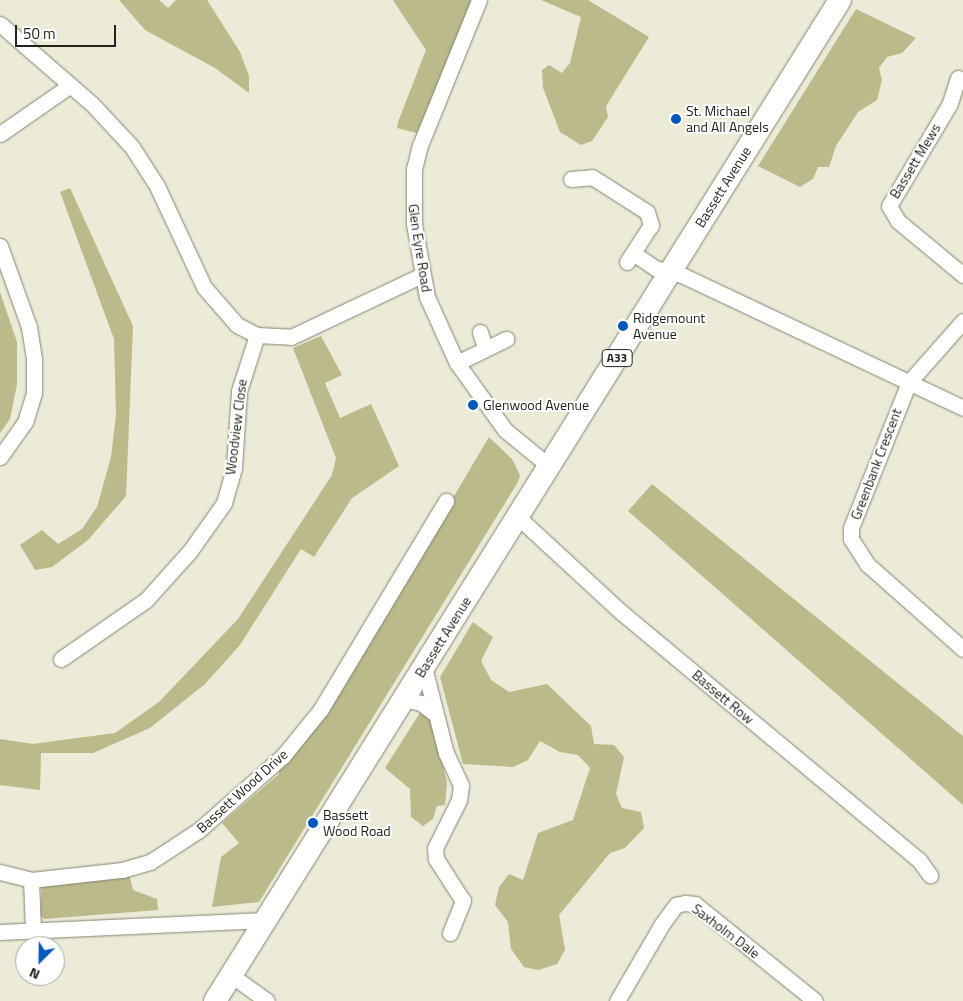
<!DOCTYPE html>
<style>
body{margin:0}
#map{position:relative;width:963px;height:1001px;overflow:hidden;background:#ebebd7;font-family:"Titillium Web",sans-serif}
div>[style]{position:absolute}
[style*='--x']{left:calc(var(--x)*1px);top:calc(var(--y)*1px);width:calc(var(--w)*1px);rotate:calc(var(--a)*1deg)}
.green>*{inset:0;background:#baba8a}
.roads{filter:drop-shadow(0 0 1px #848472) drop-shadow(0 0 1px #848472)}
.street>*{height:15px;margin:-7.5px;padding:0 7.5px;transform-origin:7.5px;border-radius:7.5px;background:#fff}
.primary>*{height:22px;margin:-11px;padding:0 11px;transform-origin:11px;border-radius:11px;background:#fff}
.dots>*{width:14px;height:14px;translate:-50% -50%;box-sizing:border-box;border:2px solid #fff;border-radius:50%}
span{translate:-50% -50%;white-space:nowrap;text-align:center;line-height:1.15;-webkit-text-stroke:4px #fff;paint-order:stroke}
.shield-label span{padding:1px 4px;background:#fff;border:1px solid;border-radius:4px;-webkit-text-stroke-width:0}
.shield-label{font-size:12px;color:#24241d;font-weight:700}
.poi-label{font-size:14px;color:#24241d}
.left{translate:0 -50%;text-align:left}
.street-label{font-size:14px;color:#24241d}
.north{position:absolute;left:15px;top:936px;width:50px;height:50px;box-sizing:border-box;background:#fff;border:1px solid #a7a7a5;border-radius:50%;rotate:203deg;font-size:14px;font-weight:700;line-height:20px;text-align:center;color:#24241d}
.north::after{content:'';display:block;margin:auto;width:18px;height:22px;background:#0058c1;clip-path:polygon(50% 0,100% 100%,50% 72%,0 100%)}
.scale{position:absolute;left:15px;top:25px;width:101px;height:22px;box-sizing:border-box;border:2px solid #24241d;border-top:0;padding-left:6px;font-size:15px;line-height:18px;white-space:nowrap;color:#24241d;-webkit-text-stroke:4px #fff;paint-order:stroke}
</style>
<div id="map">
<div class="green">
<div style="clip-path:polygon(119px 0,159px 0,168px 8px,176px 0,207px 0,240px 52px,249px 76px,249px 93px,215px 68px,145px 30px)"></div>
<div style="clip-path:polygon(393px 0,472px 0,417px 133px,397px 128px,398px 122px,426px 50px)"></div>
<div style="clip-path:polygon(541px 0,588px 0,649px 37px,606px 106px,608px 117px,592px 141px,581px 145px,560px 132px,543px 88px,542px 70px,549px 65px,562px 73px,570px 63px,581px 17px)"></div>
<div style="clip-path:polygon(856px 9px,916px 38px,902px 53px,887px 57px,879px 68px,882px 80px,877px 100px,858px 112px,836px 146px,829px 167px,818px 167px,813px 179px,800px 187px,758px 166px)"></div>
<div style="clip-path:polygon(70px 188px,133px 326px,126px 496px,88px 540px,52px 567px,35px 570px,20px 545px,42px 530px,58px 544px,82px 529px,97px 507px,111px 457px,116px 415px,114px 339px,60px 192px)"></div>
<div style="clip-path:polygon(0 292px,17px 342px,17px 384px,10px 419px,0 433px)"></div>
<div style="clip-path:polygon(321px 336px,342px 375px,325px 383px,340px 418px,371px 404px,399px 466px,352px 498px,314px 557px,301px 549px,240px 645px,205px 684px,150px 728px,93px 753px,41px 753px,40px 790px,0 785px,0 739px,33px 744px,115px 733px,159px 702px,238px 619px,332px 475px,336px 458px,293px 348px)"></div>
<div style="clip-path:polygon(489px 437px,512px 459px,520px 475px,518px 482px,259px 902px,212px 907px,221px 857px,239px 843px,222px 823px,278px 775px,280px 766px,333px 700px)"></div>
<div style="clip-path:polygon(652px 484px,963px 736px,963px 805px,628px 511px)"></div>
<div style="clip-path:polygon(473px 622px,493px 637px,481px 661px,491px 680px,509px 692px,547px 684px,591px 726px,594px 744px,614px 745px,624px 757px,616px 794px,622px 808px,641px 812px,644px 828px,625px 848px,610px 853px,559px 915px,565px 950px,557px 964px,538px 970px,524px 967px,511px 949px,508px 922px,495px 905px,499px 887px,509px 874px,523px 880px,538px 833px,573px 820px,590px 768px,578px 755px,560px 752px,540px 741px,528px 760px,513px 767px,463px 764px,440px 677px)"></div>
<div style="clip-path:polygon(421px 711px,431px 719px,447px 782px,445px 805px,437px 806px,433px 819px,423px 826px,411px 817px,410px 789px,385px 768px)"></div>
<div style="clip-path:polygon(129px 874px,133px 890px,157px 899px,158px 910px,44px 919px,40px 915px,42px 886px)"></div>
</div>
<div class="roads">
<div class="street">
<div style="--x:479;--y:0;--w:157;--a:112.1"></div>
<div style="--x:420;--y:145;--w:25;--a:104"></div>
<div style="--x:414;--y:169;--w:55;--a:90"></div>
<div style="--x:414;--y:224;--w:74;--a:79.9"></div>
<div style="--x:427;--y:297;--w:72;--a:65.6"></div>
<div style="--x:457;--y:363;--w:82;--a:54.4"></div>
<div style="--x:505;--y:430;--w:57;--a:39.3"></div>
<div style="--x:0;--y:24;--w:122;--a:41"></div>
<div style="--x:92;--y:104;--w:59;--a:47.1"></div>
<div style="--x:132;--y:147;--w:46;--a:57.3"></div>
<div style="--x:157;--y:186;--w:111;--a:65"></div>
<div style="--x:204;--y:287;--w:50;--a:49"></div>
<div style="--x:237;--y:325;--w:22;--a:27"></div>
<div style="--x:257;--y:335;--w:34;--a:3"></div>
<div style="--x:291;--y:337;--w:145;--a:-25.3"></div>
<div style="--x:958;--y:78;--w:28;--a:108"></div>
<div style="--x:949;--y:105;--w:117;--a:120.7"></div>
<div style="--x:889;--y:206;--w:17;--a:59"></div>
<div style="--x:898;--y:221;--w:85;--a:39.7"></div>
<div style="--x:0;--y:134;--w:84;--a:-34.8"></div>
<div style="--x:571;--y:179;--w:21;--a:-5"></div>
<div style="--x:592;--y:177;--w:65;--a:32.5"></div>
<div style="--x:647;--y:212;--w:14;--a:73"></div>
<div style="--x:651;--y:225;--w:44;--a:123"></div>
<div style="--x:0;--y:246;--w:86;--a:70.3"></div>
<div style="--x:29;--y:327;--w:33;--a:81"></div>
<div style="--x:34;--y:360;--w:33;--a:90"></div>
<div style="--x:34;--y:393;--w:30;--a:107"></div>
<div style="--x:25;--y:422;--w:43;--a:125.5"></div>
<div style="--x:633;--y:253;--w:27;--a:34"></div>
<div style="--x:655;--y:268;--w:30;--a:15"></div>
<div style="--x:684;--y:276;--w:309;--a:25.3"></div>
<div style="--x:963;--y:321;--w:81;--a:131.5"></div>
<div style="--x:909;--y:382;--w:157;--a:111.7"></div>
<div style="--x:851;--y:528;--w:11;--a:90"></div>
<div style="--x:851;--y:539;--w:30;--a:57"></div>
<div style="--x:867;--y:564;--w:128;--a:41.5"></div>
<div style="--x:480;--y:332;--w:16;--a:72"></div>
<div style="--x:457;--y:363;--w:55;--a:-26.1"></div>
<div style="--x:518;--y:517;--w:140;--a:42.7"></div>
<div style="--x:621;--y:612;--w:388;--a:39.8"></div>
<div style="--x:919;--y:860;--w:19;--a:54"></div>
<div style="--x:61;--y:659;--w:103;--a:-34.8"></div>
<div style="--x:146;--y:600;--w:66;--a:-48.1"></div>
<div style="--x:190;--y:551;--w:59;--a:-54.7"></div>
<div style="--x:224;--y:503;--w:37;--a:-74"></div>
<div style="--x:234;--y:467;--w:76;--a:-86.2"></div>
<div style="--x:239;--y:391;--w:59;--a:-72.2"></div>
<div style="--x:424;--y:667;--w:89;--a:75.7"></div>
<div style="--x:446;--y:753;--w:35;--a:65"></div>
<div style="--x:404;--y:699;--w:17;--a:13"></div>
<div style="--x:421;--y:703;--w:16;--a:38"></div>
<div style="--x:0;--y:872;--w:32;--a:14"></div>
<div style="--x:31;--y:880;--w:92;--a:-6.3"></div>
<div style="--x:122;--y:870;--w:29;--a:-16"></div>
<div style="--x:150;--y:862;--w:59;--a:-33.1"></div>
<div style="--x:199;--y:830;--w:112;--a:-41.4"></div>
<div style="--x:283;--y:756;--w:60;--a:-51"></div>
<div style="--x:321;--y:709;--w:243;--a:-59"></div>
<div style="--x:31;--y:880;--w:50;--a:87.7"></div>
<div style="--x:0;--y:932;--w:265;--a:-2.6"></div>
<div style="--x:450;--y:933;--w:35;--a:-68"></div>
<div style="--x:463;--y:901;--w:50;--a:-122.7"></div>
<div style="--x:436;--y:859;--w:11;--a:-95"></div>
<div style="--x:435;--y:848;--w:54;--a:-63.4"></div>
<div style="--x:459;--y:800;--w:15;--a:-82"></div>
<div style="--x:231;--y:975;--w:44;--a:35.8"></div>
<div style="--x:617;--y:1001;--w:89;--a:-59.7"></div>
<div style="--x:662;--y:924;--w:24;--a:-54"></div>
<div style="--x:676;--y:905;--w:9;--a:-13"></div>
<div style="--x:685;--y:903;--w:10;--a:6"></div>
<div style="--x:695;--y:904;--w:154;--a:38.9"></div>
</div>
<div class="primary">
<div style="--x:215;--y:1001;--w:1180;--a:-58.02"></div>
</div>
</div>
<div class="dots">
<div style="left:676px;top:119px;background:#0058c1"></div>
<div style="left:623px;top:326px;background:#0058c1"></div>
<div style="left:473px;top:405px;background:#0058c1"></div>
<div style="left:313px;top:823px;background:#0058c1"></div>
</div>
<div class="shield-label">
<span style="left:617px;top:358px">A33</span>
</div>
<div class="poi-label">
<span class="left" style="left:686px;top:119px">St. Michael<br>and All Angels</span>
<span class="left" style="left:633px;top:326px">Ridgemount<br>Avenue</span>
<span class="left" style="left:483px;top:405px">Glenwood Avenue</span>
<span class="left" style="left:323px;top:823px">Bassett<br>Wood Road</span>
</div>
<div class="street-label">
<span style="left:915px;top:161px;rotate:-59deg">Bassett Mews</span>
<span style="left:723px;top:187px;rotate:-58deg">Bassett Avenue</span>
<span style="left:420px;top:248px;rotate:81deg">Glen Eyre Road</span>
<span style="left:236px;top:427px;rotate:-83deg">Woodview Close</span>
<span style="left:876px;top:464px;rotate:-69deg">Greenbank Crescent</span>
<span style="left:443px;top:637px;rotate:-58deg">Bassett Avenue</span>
<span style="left:723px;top:697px;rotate:40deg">Bassett Row</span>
<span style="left:242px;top:791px;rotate:-42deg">Bassett Wood Drive</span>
<span style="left:726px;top:931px;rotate:37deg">Saxholm Dale</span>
</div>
<div class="north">N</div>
<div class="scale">50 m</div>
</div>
